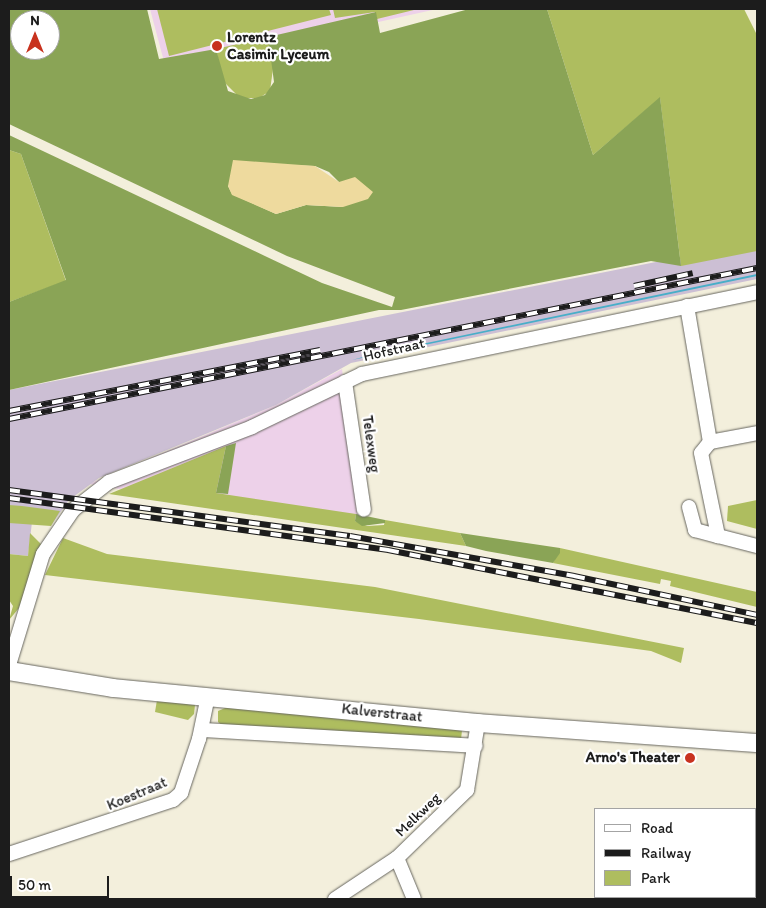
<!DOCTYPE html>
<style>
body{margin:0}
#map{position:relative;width:766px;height:908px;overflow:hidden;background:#f3efdc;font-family:Itim,sans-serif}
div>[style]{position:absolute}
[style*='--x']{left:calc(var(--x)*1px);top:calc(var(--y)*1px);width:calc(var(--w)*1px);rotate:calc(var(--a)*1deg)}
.built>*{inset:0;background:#edd1e9}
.industrial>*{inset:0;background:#ccbfd4}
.green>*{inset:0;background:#aebd5f}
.forest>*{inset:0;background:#8aa456}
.sand>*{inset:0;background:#eeda9e}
.water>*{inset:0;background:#48aec8}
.roads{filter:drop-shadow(0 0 1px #67665f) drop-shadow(0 0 1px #67665f)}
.minor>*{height:14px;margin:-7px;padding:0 7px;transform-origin:7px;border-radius:7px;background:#fff}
.tertiary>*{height:18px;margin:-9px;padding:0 9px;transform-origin:9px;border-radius:9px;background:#fff}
.rail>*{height:5.5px;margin-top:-2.75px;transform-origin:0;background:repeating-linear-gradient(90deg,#fff 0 11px,#1c1c1c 0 22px);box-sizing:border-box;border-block:1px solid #1c1c1c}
.dots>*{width:14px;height:14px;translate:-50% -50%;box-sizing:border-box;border:2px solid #fff;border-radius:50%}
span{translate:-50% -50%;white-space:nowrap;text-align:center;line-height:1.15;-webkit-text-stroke:4.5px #fff;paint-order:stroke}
.poi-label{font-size:15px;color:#1c1c1c;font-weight:700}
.left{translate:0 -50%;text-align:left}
.right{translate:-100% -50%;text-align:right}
.street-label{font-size:15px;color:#1c1c1c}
.frame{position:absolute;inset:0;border:10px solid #1c1c1c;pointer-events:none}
.legend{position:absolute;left:594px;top:808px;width:162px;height:90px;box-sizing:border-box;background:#fff;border:1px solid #a4a4a4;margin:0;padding:6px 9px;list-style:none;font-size:15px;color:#1c1c1c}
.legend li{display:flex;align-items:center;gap:10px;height:25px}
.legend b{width:25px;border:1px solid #a4a4a4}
.north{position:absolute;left:10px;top:10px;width:50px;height:50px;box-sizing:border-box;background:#fff;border:1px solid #a4a4a4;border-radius:50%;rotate:0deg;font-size:14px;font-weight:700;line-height:20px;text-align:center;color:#1c1c1c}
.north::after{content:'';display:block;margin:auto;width:18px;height:22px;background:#c8321e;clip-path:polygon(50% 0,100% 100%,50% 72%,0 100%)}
.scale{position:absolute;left:10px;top:876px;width:99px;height:22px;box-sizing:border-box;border:2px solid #1c1c1c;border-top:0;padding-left:6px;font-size:15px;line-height:18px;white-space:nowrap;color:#1c1c1c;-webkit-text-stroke:4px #fff;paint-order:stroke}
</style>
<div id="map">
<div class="built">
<div style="clip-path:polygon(150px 9px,437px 9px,166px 69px)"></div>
<div style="clip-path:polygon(342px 369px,360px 515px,354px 528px,89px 484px,276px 405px)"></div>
</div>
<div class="industrial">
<div style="clip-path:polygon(757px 242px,757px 279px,351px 363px,276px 405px,99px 478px,69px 500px,52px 524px,32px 522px,28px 556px,9px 554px,9px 390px)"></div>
</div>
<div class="green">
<div style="clip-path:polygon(157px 9px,329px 9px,331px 15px,169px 56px)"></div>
<div style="clip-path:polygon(333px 9px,418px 9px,377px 19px,375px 12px,335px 18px)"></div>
<div style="clip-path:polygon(547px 9px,744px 9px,757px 35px,757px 251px,681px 266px,660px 98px,593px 155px)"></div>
<div style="clip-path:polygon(268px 37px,274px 61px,270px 91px,259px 98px,240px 98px,223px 81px,216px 49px)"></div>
<div style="clip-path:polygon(9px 150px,21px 154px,66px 281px,9px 302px)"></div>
<div style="clip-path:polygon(226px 446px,216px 493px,356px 514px,355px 521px,367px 526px,384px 525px,385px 520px,460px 533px,466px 546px,109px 494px)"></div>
<div style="clip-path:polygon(757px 500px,757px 529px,727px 521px,728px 506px)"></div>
<div style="clip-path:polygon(9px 505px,22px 506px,60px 511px,51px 526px,9px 523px)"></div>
<div style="clip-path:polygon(30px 533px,41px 544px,19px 608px,9px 620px,13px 606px,9px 600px,9px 554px,28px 556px)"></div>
<div style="clip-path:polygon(63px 538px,107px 554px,375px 587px,684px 648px,681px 663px,651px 651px,419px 619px,45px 575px)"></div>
<div style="clip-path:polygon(560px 548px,757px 592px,757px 607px,670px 586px,671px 581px,661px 579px,660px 584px,553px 563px)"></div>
<div style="clip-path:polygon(157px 700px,195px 705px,194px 714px,188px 720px,155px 712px)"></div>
<div style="clip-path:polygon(230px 706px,462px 730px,461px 740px,224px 727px,218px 722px,218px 711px)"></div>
</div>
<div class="forest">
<div style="clip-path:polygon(evenodd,9px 9px,147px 9px,159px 59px,216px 49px,228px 91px,251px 99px,265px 95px,274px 82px,268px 37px,376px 12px,380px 33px,469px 9px,547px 9px,593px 155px,660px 97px,681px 266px,651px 261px,401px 310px,379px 310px,9px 390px,9px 302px,66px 280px,21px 154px,9px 150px,9px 135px,322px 283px,392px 307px,395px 297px,287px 256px,9px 124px,9px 9px,20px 20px,50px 20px,50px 50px,20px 50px,20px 20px,9px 9px,251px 164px,315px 166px,329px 172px,339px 182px,343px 207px,306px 205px,276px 214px,232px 194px,228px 186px,251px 164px)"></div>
<div style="clip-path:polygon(236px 443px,228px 494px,216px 493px,226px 446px)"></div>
<div style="clip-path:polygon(356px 514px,385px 520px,385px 523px,362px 526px,355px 521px)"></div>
<div style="clip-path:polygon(460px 533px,560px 548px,560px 553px,553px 563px,486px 551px,466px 546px)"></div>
</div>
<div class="sand">
<div style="clip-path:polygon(233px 160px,315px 166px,339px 182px,355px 177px,373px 192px,368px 199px,343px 207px,306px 205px,276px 214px,232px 195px,228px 186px)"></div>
</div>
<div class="water">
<div style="clip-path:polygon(757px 274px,757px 276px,352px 360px,374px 354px)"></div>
</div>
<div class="roads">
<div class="minor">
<div style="--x:687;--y:306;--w:138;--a:80.4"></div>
<div style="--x:710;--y:442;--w:14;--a:129"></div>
<div style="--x:701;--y:453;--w:85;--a:78.4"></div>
<div style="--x:718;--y:536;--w:40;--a:14.4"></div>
<div style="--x:345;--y:382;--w:129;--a:81.6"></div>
<div style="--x:710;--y:442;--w:48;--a:-10.8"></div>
<div style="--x:689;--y:507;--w:24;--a:75"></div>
<div style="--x:695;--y:530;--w:24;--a:15"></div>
<div style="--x:9;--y:665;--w:116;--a:-73"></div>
<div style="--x:43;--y:554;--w:53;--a:-55.7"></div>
<div style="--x:73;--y:510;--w:46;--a:-37.9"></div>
<div style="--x:109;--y:482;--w:153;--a:-21"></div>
<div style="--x:252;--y:427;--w:122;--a:-25.7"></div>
<div style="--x:362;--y:374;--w:403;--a:-11.7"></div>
<div style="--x:202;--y:730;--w:274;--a:3.3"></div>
<div style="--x:9;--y:854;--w:173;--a:-18.2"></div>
<div style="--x:173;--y:800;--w:11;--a:-41"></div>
<div style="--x:181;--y:793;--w:57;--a:-71.6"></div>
<div style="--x:199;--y:739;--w:44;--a:-78.2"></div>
<div style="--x:397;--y:858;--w:44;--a:67.5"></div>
<div style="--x:335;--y:899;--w:74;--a:-33.5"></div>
<div style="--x:397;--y:858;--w:98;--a:-44.2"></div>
<div style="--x:467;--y:790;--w:68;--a:-80.7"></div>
</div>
<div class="tertiary">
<div style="--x:9;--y:671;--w:105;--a:9.3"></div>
<div style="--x:113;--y:688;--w:367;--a:5.5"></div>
<div style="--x:478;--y:723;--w:280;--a:4.1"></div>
</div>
</div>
<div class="rail">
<div style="--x:634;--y:286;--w:60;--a:-12.4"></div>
<div style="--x:9;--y:411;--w:317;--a:-11.1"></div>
<div style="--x:9;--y:419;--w:763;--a:-11.41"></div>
<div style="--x:9;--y:490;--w:344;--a:7.7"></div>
<div style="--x:350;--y:536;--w:228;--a:10.1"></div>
<div style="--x:574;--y:576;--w:187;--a:12"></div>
<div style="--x:9;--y:498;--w:383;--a:7.8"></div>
<div style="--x:388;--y:550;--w:376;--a:11.2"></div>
</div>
<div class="dots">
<div style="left:217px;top:46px;background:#c8321e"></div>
<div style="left:690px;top:758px;background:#c8321e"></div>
</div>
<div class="poi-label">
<span class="left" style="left:227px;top:46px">Lorentz<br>Casimir Lyceum</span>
<span class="right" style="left:680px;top:758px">Arno's Theater</span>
</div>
<div class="street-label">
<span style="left:394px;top:350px;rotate:-13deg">Hofstraat</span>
<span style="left:371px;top:444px;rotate:82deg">Telexweg</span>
<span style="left:382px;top:713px;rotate:6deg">Kalverstraat</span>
<span style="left:137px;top:794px;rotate:-23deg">Koestraat</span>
<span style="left:418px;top:815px;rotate:-44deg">Melkweg</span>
</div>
<div class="frame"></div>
<ul class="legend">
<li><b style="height:6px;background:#fff"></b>Road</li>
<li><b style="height:6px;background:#1c1c1c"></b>Railway</li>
<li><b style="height:14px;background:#aebd5f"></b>Park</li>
</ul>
<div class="north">N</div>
<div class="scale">50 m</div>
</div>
